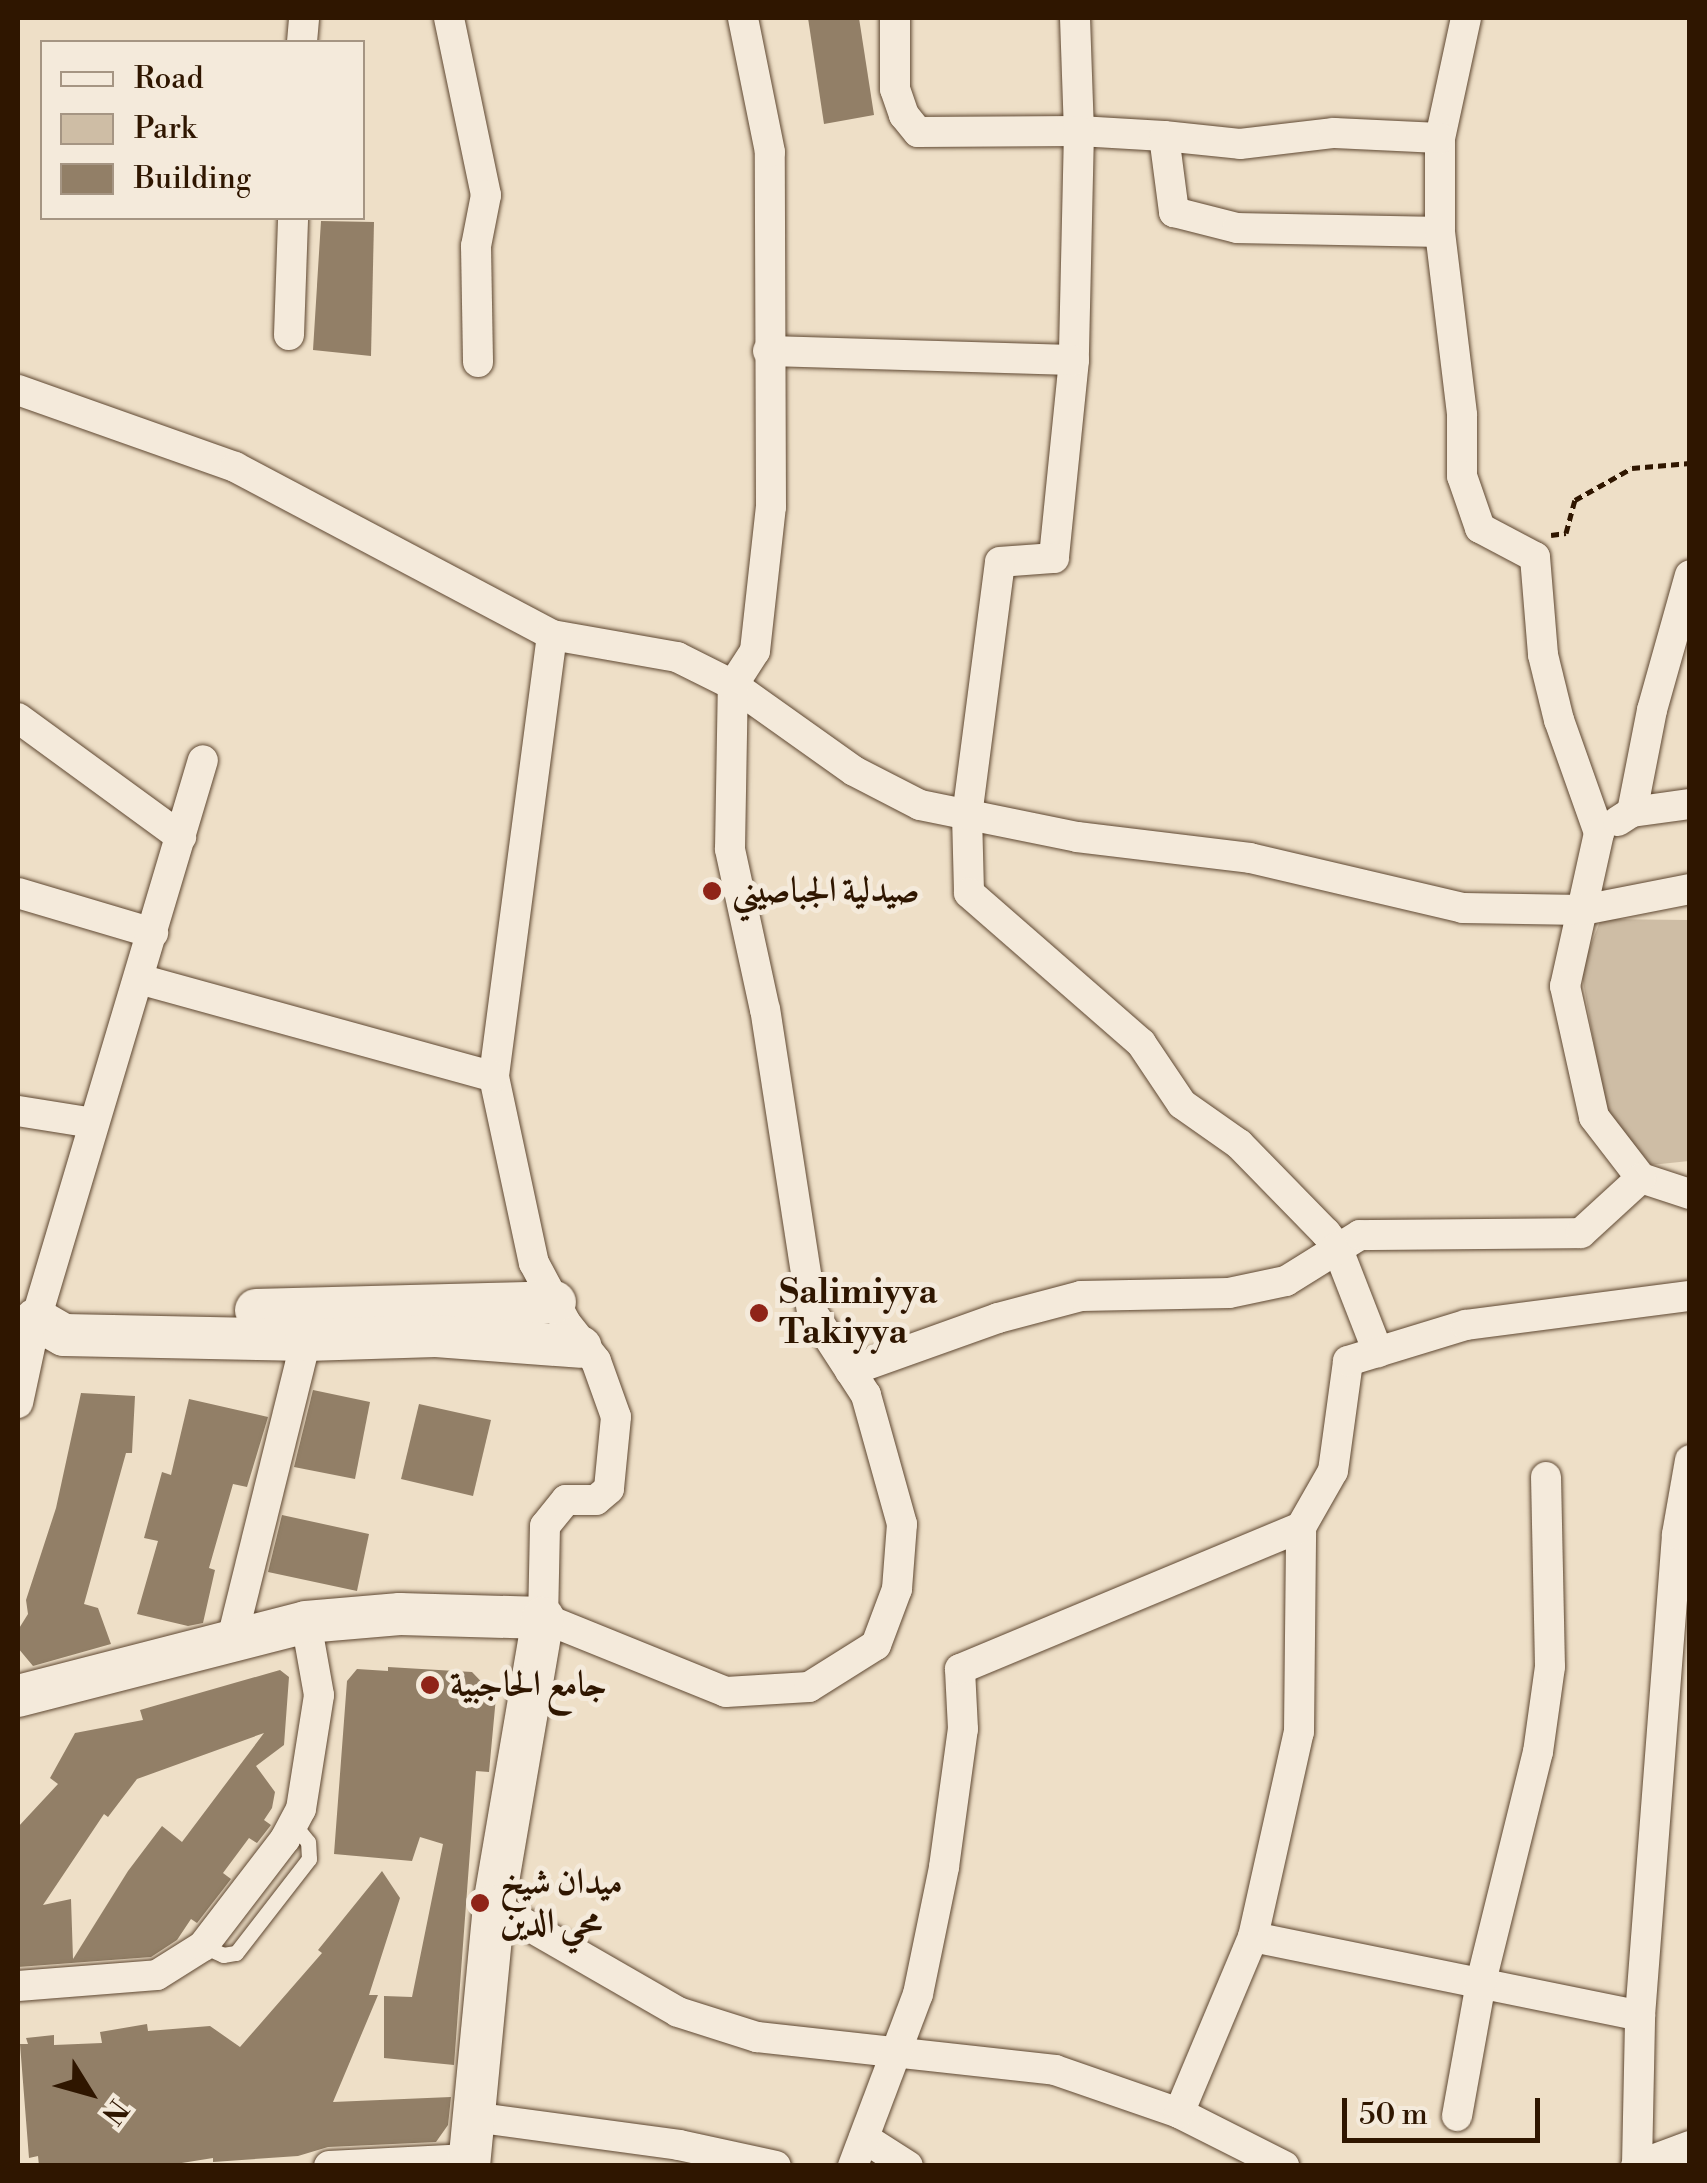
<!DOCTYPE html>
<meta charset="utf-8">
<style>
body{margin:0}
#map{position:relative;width:1707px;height:2183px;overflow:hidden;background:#eedfc7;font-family:"Libre Bodoni",Amiri,serif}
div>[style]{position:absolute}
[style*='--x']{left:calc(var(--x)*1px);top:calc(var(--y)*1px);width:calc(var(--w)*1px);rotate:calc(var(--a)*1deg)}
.green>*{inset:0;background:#cebda5}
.building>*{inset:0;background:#927f67}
.path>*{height:5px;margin-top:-2.5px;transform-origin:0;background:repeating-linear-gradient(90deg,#2f1600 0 8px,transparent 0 13px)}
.roads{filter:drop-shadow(0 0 2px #5f4832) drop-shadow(0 0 2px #5f4832)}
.lane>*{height:15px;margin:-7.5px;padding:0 7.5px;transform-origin:7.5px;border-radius:7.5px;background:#f4eadb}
.street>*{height:30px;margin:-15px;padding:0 15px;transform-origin:15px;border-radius:15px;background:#f4eadb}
.secondary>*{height:42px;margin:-21px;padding:0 21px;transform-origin:21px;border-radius:21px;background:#f4eadb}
.dots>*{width:28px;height:28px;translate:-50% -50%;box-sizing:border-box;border:5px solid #f4eadb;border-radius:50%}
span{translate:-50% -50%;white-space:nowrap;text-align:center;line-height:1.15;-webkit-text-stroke:10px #f4eadb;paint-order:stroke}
.poi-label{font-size:35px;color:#2f1600;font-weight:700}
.left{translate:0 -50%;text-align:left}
.frame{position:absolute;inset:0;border:20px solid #2f1600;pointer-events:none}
.legend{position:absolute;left:40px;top:40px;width:325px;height:180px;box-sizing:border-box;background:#f4eadb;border:2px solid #a59583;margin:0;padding:12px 18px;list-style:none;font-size:30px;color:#2f1600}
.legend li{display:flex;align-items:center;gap:20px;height:50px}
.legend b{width:50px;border:2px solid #a59583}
.north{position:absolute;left:40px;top:2043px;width:100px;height:100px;-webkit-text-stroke:8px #f4eadb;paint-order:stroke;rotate:127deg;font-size:28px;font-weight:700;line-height:40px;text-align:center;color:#2f1600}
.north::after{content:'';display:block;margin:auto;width:35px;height:45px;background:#2f1600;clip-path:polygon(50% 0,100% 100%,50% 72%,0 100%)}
.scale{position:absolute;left:1342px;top:2098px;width:198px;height:45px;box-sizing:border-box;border:5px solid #2f1600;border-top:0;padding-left:12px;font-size:30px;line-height:35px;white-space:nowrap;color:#2f1600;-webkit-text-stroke:8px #f4eadb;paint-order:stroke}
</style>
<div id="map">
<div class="green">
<div style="clip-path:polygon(1601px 919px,1689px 920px,1689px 1161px,1651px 1165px,1606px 1112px,1581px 970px)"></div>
</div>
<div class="building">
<div style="clip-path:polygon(808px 18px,859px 18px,874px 115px,824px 124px)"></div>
<div style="clip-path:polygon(321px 221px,374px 222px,371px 356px,313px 350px)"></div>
<div style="clip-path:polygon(313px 1390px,370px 1402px,355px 1479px,294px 1467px)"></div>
<div style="clip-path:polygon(81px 1393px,135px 1396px,132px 1453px,126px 1453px,84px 1604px,98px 1608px,111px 1644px,33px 1666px,18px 1648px,18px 1630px,28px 1614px,26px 1600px,56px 1508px)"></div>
<div style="clip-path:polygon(189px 1399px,268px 1417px,247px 1487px,233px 1484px,209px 1568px,215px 1570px,203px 1623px,188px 1626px,137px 1614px,158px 1541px,144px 1538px,162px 1472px,171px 1475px)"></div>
<div style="clip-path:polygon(419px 1404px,491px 1420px,473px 1496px,401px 1479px)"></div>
<div style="clip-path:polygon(282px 1515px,369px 1534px,357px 1591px,268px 1572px)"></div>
<div style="clip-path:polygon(388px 1667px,472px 1672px,496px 1697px,489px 1772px,476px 1771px,454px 2065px,384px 2058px,384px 1996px,412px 1997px,443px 1844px,420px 1837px,412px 1861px,334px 1854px,347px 1681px,357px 1669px,388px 1671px)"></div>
<div style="clip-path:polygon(evenodd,280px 1670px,289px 1677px,284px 1745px,256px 1766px,275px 1792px,272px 1808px,264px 1820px,271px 1825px,257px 1843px,249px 1838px,223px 1873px,231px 1879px,197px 1923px,191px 1919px,177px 1940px,151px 1957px,18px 1967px,18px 1827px,58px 1784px,50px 1778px,75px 1733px,143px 1720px,140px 1710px,280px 1670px,264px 1733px,182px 1842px,162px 1826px,128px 1871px,73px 1959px,71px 1899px,43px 1905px,104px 1814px,108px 1817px,137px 1779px,264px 1733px)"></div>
<div style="clip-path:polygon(382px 1871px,400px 1898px,369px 1995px,378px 1995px,333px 2102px,451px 2097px,448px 2125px,436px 2142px,328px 2147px,298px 2156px,213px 2162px,213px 2158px,163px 2166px,39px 2166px,38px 2156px,29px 2158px,20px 2044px,28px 2044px,26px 2038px,54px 2035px,54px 2045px,102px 2043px,100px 2032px,147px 2024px,148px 2031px,210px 2026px,240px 2047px,322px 1953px,318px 1950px)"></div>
</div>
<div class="path">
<div style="--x:1551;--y:535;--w:15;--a:-8"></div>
<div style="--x:1566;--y:533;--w:34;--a:-75"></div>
<div style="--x:1575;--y:500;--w:65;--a:-29.3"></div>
<div style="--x:1632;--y:468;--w:58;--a:-4.9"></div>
</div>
<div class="roads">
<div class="lane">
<div style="--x:203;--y:1946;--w:22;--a:24"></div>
<div style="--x:223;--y:1955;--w:13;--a:-9"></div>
<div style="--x:236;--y:1953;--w:119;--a:-52.2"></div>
<div style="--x:309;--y:1859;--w:17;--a:-93"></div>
<div style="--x:308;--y:1842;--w:22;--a:-129"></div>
</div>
<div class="street">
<div style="--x:449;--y:18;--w:181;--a:78.2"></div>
<div style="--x:486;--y:195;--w:52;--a:101.1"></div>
<div style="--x:476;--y:246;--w:116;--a:89"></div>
<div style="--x:895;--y:18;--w:71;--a:90"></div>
<div style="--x:895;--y:89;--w:28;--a:71"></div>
<div style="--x:904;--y:115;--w:22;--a:51"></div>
<div style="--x:918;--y:132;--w:161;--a:-0.4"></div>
<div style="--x:1079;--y:131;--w:85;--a:3.4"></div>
<div style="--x:1164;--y:136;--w:77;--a:82.5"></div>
<div style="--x:1174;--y:212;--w:65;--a:14.3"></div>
<div style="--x:1237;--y:228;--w:203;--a:1.1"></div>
<div style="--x:1075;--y:18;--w:113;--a:88"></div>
<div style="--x:1079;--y:131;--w:229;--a:91.3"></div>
<div style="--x:1074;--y:360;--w:199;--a:95.8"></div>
<div style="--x:1054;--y:558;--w:54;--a:175.8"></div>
<div style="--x:1000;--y:562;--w:255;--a:97.4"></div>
<div style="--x:967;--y:815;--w:78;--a:88.5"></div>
<div style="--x:969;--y:893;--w:228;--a:41.1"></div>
<div style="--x:1141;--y:1043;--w:73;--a:56.1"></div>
<div style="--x:1182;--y:1104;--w:70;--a:35.1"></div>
<div style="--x:1239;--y:1144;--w:124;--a:45.7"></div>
<div style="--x:1326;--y:1233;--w:18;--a:52"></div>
<div style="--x:1337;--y:1247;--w:113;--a:68.7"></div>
<div style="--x:1466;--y:18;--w:123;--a:102.2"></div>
<div style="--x:1440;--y:138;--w:94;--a:90"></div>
<div style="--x:1440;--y:232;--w:184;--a:83.1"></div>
<div style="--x:1462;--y:415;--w:61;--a:90"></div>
<div style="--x:1462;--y:476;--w:55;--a:70.9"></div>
<div style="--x:1480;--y:528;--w:62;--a:27.8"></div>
<div style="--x:1535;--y:557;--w:98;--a:85.3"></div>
<div style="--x:1543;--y:655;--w:67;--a:76.2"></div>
<div style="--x:1559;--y:720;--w:120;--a:70.5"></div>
<div style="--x:1599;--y:833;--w:157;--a:102.5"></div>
<div style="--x:1565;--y:986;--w:134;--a:77.5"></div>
<div style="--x:1594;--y:1117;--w:77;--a:52.4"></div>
<div style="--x:1641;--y:1178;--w:52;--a:18.1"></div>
<div style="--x:302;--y:42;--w:24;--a:-85"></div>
<div style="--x:1164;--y:136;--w:76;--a:6"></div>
<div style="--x:1240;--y:144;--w:95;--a:-6.7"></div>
<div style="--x:1334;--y:133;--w:106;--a:2.7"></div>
<div style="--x:289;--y:335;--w:117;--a:-88"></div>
<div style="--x:768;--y:351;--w:306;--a:1.7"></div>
<div style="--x:18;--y:390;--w:230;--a:19.5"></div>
<div style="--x:235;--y:467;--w:359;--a:27.9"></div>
<div style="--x:552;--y:635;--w:127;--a:10"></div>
<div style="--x:677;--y:657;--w:63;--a:26.6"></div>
<div style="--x:733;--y:685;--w:148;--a:35.4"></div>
<div style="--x:854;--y:771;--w:74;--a:27.3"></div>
<div style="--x:920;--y:805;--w:160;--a:11.5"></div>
<div style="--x:1077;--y:837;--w:174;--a:6.9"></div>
<div style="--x:1250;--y:858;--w:219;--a:13.2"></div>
<div style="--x:1463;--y:908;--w:120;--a:1"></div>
<div style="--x:1583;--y:910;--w:109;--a:-11.1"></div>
<div style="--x:552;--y:635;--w:446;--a:97.5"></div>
<div style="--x:494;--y:1077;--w:190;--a:77.9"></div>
<div style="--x:534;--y:1263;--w:68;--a:61.9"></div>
<div style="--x:566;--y:1323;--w:48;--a:51.7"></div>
<div style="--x:596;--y:1361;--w:59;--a:70.3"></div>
<div style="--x:616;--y:1417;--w:72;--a:95.6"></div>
<div style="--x:609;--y:1489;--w:17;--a:140"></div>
<div style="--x:596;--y:1500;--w:30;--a:180"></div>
<div style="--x:566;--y:1500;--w:33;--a:129"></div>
<div style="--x:545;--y:1526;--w:92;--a:91.2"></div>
<div style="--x:543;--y:1618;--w:197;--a:22"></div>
<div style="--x:726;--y:1692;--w:83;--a:-3.4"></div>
<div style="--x:809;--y:1687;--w:79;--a:-32.1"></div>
<div style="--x:876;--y:1645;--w:60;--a:-69.4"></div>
<div style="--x:897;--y:1589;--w:65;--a:-85.6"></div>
<div style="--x:902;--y:1524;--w:134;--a:-105.6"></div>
<div style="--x:866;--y:1395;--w:99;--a:-123"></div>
<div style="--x:812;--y:1312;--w:306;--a:-98.8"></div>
<div style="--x:765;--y:1010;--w:165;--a:-102.3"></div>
<div style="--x:730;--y:849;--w:164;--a:-89"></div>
<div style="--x:733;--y:685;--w:40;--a:-57.1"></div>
<div style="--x:755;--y:651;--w:145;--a:-83.7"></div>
<div style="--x:771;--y:507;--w:355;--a:-90.2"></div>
<div style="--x:770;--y:152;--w:137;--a:-101.4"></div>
<div style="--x:18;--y:718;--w:202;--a:36.1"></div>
<div style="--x:1632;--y:812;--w:104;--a:-78.9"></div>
<div style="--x:1652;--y:710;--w:140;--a:-74.3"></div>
<div style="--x:1618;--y:821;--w:17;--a:-33"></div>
<div style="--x:1632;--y:812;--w:59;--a:-7.9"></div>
<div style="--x:18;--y:893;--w:141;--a:16.5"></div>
<div style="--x:139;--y:979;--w:368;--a:15.4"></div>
<div style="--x:18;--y:1111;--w:76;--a:9.1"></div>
<div style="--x:850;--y:1371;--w:157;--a:-19.7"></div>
<div style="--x:998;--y:1318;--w:86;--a:-14.8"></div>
<div style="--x:1081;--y:1296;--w:148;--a:-1.2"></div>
<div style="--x:1229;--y:1293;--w:58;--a:-11.9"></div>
<div style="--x:1286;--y:1281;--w:87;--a:-31.9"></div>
<div style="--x:1360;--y:1235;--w:221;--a:-0.5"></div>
<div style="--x:1581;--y:1233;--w:81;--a:-42.5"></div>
<div style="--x:18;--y:1403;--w:86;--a:-77.9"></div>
<div style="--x:36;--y:1319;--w:583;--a:-73.37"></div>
<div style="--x:231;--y:1643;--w:312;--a:-76.1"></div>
<div style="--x:494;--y:1906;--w:212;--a:29.9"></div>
<div style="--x:678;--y:2012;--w:83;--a:17.6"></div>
<div style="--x:757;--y:2037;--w:300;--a:6.3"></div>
<div style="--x:1055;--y:2070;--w:131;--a:19.1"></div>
<div style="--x:1179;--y:2113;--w:118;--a:26.8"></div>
<div style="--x:1253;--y:1937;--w:395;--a:11.5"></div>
<div style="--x:18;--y:1986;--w:139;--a:-4.5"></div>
<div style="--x:157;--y:1975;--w:54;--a:-32.2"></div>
<div style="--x:203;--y:1946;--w:135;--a:-52.5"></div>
<div style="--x:285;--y:1839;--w:34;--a:-62"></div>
<div style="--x:301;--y:1809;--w:115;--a:-81"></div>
<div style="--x:319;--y:1695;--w:74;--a:-100.1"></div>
<div style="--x:1179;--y:2113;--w:191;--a:-67.2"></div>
<div style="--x:1253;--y:1937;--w:210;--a:-77.4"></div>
<div style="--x:1299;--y:1732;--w:205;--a:-89.4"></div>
<div style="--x:1457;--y:2116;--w:136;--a:-79.8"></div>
<div style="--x:1481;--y:1982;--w:237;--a:-76.1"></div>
<div style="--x:1538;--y:1752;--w:86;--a:-82"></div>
<div style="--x:1550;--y:1667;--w:190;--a:-91.2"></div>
<div style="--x:473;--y:2117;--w:208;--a:7.7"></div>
<div style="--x:679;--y:2145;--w:99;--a:12.2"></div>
<div style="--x:864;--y:2138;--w:52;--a:32.5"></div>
<div style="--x:1637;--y:2165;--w:149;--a:-88.8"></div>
<div style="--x:1640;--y:2016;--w:483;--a:-85.6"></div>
<div style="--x:1677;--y:1534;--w:75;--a:-80"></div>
<div style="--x:329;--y:2166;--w:140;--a:-2.9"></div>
<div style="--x:853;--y:2166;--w:184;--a:-69.3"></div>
<div style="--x:918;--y:1994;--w:130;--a:-78.4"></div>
<div style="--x:944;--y:1867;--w:139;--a:-82.2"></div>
<div style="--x:963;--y:1729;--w:60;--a:-92.9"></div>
<div style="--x:960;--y:1669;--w:369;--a:-22.6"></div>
<div style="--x:1301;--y:1527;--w:64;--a:-60.3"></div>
<div style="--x:1333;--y:1471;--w:111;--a:-82.2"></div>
<div style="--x:1348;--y:1361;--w:123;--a:-17"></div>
<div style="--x:1466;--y:1325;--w:226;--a:-7.4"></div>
<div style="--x:1636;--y:2166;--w:58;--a:-20.3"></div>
</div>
<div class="secondary">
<div style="--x:256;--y:1310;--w:299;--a:-1.5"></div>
<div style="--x:36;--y:1319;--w:32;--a:30"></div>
<div style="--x:64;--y:1335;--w:242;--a:1.2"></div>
<div style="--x:306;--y:1340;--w:130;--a:-1.8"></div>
<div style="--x:436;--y:1336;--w:145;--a:4.3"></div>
<div style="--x:18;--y:1696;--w:297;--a:-14.4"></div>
<div style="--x:306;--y:1622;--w:94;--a:-4.9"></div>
<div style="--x:400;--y:1614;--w:143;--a:1.6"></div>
<div style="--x:543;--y:1618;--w:292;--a:99.7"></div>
<div style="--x:494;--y:1906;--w:261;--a:95.5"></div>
</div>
</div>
<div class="dots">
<div style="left:712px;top:891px;background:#8f2418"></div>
<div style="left:759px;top:1313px;background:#8f2418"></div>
<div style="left:430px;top:1685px;background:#8f2418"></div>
<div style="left:480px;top:1903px;background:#8f2418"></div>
</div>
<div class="poi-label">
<span class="left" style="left:732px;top:891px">صيدلية الجباصيني</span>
<span class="left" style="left:779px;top:1313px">Salimiyya<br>Takiyya</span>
<span class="left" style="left:450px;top:1685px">جامع الحاجبية</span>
<span class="left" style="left:500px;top:1903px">ميدان شيخ<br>محي الدين</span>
</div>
<div class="frame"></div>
<ul class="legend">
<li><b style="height:12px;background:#f4eadb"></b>Road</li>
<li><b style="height:28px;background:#cebda5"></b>Park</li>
<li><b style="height:28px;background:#927f67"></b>Building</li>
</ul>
<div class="north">N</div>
<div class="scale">50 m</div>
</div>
